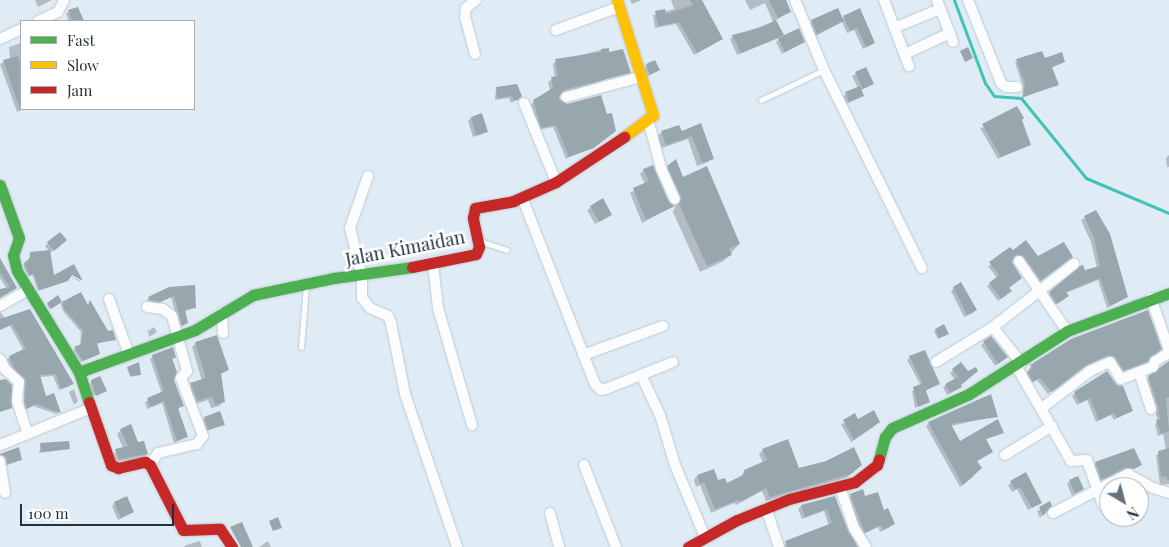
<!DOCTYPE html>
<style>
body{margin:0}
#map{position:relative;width:1169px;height:547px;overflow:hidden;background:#e0ecf5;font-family:"Playfair Display",serif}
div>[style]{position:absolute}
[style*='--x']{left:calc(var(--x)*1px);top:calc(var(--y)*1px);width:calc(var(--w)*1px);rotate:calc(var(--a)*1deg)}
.shadow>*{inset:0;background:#0003}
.stream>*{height:3px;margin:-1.5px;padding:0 1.5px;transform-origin:1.5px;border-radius:1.5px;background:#43c2b7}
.building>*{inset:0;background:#98a7ae}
.roads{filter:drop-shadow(0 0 1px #bdcad3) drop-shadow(0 0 1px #bdcad3)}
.lane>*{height:5px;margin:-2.5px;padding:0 2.5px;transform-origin:2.5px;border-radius:2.5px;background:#fafcfe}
.street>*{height:10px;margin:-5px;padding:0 5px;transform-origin:5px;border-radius:5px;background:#fafcfe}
.fast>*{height:11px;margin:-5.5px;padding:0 5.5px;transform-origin:5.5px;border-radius:5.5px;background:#4caf50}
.slow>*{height:11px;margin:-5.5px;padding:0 5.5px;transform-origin:5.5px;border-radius:5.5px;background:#ffc107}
.jam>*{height:11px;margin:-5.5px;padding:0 5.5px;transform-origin:5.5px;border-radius:5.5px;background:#c62828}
span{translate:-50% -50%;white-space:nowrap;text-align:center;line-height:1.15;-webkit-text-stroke:5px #fff;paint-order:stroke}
.street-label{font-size:18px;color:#23313c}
.legend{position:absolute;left:20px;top:20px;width:175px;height:90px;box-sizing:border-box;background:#fff;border:1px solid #a7adb1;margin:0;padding:6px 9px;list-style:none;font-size:15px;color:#23313c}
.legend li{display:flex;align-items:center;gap:10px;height:25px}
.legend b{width:25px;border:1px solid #a7adb1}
.north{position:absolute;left:1099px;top:477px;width:50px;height:50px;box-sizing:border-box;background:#fff;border:1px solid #a7adb1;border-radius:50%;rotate:143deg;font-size:14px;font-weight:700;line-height:20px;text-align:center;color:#23313c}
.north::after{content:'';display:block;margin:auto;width:18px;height:22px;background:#65727d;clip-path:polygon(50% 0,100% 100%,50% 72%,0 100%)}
.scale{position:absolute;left:20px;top:504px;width:154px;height:22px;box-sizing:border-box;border:2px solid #23313c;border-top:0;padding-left:6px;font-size:15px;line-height:18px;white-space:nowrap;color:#23313c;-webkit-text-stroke:4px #fff;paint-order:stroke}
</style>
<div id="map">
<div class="shadow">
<div style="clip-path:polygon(35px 0,52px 0,38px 7px)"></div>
<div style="clip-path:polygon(630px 0,642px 0,632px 4px)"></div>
<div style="clip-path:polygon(671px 0,700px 0,722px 39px,694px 55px,676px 24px,655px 28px,653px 15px,674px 9px)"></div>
<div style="clip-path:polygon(745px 0,784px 0,790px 11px,775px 21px,782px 35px,779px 38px,737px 55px,730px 39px,733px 36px,773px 22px,765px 3px,750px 10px)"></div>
<div style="clip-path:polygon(859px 10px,874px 42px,871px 45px,863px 49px,854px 30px,847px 33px,842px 22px,812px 38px,807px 26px,812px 21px,842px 19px)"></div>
<div style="clip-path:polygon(69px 11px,82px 21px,69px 21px,66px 14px)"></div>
<div style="clip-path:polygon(779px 39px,804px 42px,782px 54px,776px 42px)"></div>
<div style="clip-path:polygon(21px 43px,21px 109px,25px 109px,17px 112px,0 64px,10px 59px,9px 47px)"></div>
<div style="clip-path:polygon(601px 50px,629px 72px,558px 95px,560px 102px,612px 134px,566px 159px,553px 127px,538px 130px,531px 104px,550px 91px,548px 82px,555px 78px,553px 64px,556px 61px)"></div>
<div style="clip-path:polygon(1044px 59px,1064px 62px,1051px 68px,1058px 84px,1022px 98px,1023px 87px,1015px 62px)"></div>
<div style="clip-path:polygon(647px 65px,659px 69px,647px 77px,644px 68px)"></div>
<div style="clip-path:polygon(865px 68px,872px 84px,860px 91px,859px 98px,846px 104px,843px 96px,858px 88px,852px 76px)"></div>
<div style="clip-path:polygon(516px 86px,518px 99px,511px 103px,509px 98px,495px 100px,496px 88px)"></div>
<div style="clip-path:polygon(471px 118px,486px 131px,483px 134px,473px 137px,468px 121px)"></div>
<div style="clip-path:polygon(1021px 120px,1029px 144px,998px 159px,980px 128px)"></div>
<div style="clip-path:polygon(700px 125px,712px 158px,708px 162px,697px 166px,688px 139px,662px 148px,657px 136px,662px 132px,681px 132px)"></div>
<div style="clip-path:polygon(1169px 155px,1169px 167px,1167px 167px,1166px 158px)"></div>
<div style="clip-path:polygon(668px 167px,683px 178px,739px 244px,724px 261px,700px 272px,673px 212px,676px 204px,662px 173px)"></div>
<div style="clip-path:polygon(644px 170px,673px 206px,642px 223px,630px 193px,645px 184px,640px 174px)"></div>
<div style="clip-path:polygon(602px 200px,607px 217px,595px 224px,587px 210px)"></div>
<div style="clip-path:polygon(1096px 211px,1127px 297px,1107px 308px,1098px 280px,1066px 293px,1064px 299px,1053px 306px,1047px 296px,1050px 293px,1081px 267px,1084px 272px,1097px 268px,1091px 242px,1081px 220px)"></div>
<div style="clip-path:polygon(evenodd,48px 243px,62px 243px,50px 253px,53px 277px,74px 266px,80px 282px,70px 276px,65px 282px,38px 291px,32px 274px,28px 277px,23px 265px,29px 260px,30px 253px,49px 251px,45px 246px,48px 243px,67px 271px,79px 278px,79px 280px,66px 274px,67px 271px)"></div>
<div style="clip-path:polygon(1012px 252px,1038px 258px,1068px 260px,1038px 283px,1022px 260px,1015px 256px,1011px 262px,1007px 294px,998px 301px,987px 286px,997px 278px,988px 266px)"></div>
<div style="clip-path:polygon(0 267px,16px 288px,0 297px,0 291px,7px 289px,0 278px)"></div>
<div style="clip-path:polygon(954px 288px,976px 310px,973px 313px,964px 317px,951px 291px)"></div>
<div style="clip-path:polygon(170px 289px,195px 307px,184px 312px,186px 323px,179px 327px,171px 297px,157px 304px,146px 300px)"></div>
<div style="clip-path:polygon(58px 297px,62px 304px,87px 307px,115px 339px,96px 344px,98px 354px,81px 362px,73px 350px,80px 346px,81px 332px,63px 311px,60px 302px,50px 309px,47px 305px)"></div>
<div style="clip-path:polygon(30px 311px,70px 386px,59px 390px,53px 376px,40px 377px,45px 397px,59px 412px,57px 414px,33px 406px,24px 410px,24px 383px,12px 370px,7px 359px,24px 351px,10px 326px,0 330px,0 312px,5px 318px)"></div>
<div style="clip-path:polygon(943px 326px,946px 335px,938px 339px,934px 331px)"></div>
<div style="clip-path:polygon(154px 327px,157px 332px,149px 337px,148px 331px)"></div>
<div style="clip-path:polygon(991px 338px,1003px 360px,995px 366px,981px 345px)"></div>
<div style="clip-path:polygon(196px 343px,228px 370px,220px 375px,223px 402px,219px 406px,211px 408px,208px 400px,193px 405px,187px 388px,202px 381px,192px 347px)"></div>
<div style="clip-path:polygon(1160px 349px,1143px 364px,1120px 373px,1111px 359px,1103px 358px,1081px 368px,1048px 394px,1037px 380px,1030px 384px,1025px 376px,1031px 366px)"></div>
<div style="clip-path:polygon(153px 356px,175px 357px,172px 360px,173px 380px,183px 405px,178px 409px,186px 437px,174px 443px,162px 403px,147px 409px,145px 402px,162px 394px,150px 359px)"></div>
<div style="clip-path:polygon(910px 357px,939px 383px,924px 392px,928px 402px,915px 408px,912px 391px,921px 386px,907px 360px)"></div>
<div style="clip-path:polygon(1169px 362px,1169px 484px,1160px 485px,1156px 455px,1166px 450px,1163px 434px,1158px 436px,1155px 424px,1158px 421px,1146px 380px)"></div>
<div style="clip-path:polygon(961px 364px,961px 387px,947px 395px,943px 387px,955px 380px,950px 373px)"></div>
<div style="clip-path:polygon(127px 368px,139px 375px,130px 377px)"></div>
<div style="clip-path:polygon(92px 381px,105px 391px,93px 396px,89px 384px)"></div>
<div style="clip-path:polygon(74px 389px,78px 401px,74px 405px,69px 392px)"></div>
<div style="clip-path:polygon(1075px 393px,1132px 410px,1114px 420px,1111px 415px,1096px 422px,1087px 400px,1077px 405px,1072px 396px)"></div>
<div style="clip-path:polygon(996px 416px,951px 426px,960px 442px,1002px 432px,985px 440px,992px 452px,976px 462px,973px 477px,960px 487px,926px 426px,929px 423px)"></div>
<div style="clip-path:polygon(205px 418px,223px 424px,205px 432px,202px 421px)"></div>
<div style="clip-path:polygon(858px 420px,876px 425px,851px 442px,841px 424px)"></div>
<div style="clip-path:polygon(121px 430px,147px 454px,143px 458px,114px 462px,111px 455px,123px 448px,117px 434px)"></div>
<div style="clip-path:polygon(41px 444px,69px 449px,39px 453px)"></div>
<div style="clip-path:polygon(18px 449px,21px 460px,5px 466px,0 454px)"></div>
<div style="clip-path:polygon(763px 450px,799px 470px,826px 462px,857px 469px,846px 478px,766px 501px,762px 491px,736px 505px,734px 503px,711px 513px,700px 485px,696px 487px,694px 480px,697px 476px,727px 485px,741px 477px,744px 471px,763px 463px,759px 454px)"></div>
<div style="clip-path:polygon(1096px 463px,1140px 465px,1098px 482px,1093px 466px)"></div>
<div style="clip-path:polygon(1026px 474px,1037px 505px,1028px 510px,1017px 489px,1012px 492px,1008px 485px)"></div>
<div style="clip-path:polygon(1070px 481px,1082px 489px,1072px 496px,1067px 484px)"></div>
<div style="clip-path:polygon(1128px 483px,1133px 487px,1121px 487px)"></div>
<div style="clip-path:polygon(862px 491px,864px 498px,893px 524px,890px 527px,880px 532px,878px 527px,862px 535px,847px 498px)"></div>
<div style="clip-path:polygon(1109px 493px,1109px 503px,1106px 496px)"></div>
<div style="clip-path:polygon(834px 498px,855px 547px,784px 547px,786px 542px,829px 526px,824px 511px,802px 519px,798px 509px,801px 506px)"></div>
<div style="clip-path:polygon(115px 503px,133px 512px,118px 520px,112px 506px)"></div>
<div style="clip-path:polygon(1051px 505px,1040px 518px,1037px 511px)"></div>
<div style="clip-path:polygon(200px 541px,202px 547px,184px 547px,186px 545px)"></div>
<div style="clip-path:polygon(268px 541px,271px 547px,259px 547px)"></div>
</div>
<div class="stream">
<div style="--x:954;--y:0;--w:89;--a:69.5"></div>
<div style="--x:985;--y:83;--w:16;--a:55"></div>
<div style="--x:994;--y:96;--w:27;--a:4"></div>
<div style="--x:1021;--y:98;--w:103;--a:50.9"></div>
<div style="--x:1086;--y:178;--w:90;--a:22.9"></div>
</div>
<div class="building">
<div style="clip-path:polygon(690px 0,702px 0,723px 39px,697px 53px,679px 22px,658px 26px,655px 11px,665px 9px,666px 14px,693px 5px)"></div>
<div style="clip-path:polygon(769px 0,786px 0,791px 12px,778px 18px)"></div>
<div style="clip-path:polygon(78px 7px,84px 21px,72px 21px,68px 10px)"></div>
<div style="clip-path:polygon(838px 8px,844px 21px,817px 34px,811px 20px)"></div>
<div style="clip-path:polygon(860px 8px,875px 43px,866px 47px,857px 28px,850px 31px,843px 16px)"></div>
<div style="clip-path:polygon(776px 20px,784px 35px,741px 53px,732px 35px,760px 28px)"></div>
<div style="clip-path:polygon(799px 28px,805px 42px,785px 52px,778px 38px)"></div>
<div style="clip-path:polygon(968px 47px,973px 58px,965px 62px,960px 51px)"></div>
<div style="clip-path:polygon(609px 48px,609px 52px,623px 49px,631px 73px,564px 90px,559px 98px,567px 104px,601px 95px,607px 114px,612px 113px,616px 131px,594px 148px,569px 157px,556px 125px,541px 128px,533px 100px,553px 88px,551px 77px,558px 76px,555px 59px,601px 52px,601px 49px)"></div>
<div style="clip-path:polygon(1042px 51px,1045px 58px,1062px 52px,1065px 62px,1052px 67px,1059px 85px,1023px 97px,1025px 84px,1016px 59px)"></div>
<div style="clip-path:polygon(18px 56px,21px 67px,20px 109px,3px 60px)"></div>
<div style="clip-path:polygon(655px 60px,660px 70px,650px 75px,646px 64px)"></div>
<div style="clip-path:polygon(866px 67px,874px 84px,863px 89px,855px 72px)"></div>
<div style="clip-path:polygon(517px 84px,522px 96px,518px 100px,514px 101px,512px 96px,497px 98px,496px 87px)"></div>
<div style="clip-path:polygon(860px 86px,864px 96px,849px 102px,845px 92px)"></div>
<div style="clip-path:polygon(1017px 106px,1024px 118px,1022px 120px,1031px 145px,1001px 157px,982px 124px)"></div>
<div style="clip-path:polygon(482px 113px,488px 132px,476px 135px,471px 117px)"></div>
<div style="clip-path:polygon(701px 123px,714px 159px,702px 163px,692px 136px,666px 145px,661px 131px,679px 125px,682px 131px)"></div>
<div style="clip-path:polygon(676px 159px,683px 177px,707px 166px,740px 244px,729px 249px,732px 255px,707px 266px,679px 204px,681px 197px,667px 166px)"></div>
<div style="clip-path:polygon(653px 165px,669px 202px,675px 206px,646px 220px,633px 188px,649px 181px,643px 169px)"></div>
<div style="clip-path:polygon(603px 198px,612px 215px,599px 222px,590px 206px)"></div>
<div style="clip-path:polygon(1096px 210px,1110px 234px,1128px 297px,1110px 306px,1100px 278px,1066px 292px,1069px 296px,1057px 304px,1049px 292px,1080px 266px,1083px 265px,1085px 270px,1100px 266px,1094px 238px,1084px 216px)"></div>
<div style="clip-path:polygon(60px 232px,67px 240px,54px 251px,47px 242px)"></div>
<div style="clip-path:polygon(1026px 240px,1038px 256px,1064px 242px,1073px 257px,1041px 281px,1024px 257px,1016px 255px,1012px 262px,1022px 278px,1009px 288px,1012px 291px,1001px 299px,989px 283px,999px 275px,989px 262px,1010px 247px,1013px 250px)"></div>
<div style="clip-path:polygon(50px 250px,54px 275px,74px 264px,83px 281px,72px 275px,68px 281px,39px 290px,34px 274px,30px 276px,24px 263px,30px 258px,30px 252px)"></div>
<div style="clip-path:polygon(0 258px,17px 288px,0 298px,0 289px,10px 287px,0 272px)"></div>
<div style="clip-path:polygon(961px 282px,977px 310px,967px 315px,953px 287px)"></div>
<div style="clip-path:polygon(195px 285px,196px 308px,185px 310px,188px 323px,182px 326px,174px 296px,160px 302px,150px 300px,148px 297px,169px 287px)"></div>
<div style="clip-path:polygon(81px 292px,88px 305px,90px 300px,108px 331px,113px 330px,116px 340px,97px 343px,100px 354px,83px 361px,74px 347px,81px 344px,83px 330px,64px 309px,62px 302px)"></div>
<div style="clip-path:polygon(58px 295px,62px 302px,51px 309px,47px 303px)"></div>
<div style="clip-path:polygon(30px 309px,74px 384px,61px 389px,56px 374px,40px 375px,46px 396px,54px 393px,61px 413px,36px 404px,27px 409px,24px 400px,26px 380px,14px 368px,9px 356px,26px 348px,12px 324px,0 330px,0 319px)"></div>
<div style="clip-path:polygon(1148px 310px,1162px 349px,1148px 362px,1124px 371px,1114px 356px,1107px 356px,1086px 366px,1052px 392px,1040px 378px,1033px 382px,1027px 372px,1033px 368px,1030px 365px,1071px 339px)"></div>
<div style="clip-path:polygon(944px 324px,949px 334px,939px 338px,935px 329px)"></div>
<div style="clip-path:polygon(217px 335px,229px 370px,221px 373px,225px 402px,215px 405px,212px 396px,197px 401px,190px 383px,206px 378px,195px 342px)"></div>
<div style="clip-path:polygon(991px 336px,1008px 357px,998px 364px,983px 341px)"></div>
<div style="clip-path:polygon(173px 347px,176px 358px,172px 358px,177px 372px,174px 380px,184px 406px,178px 408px,188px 437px,177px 441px,164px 401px,150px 407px,147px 398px,164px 391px,152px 355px)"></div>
<div style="clip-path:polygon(925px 350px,940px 384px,926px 390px,909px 356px)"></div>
<div style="clip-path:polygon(1169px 361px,1169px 397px,1166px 398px,1169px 431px,1161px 434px,1156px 420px,1160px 419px,1158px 407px,1148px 376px)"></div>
<div style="clip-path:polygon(139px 362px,141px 375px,131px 376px,127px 367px)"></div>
<div style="clip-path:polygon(961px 362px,968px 371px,976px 367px,978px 371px,961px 385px,962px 387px,950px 393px,945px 384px,958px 377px,952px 369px)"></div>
<div style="clip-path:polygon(1107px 371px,1117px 385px,1123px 386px,1133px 411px,1117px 418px,1114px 413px,1099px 420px,1090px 398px,1080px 403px,1074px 392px)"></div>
<div style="clip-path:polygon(100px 376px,107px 391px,96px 396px,91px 380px)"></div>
<div style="clip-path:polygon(6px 379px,12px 385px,12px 408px,0 412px,0 380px)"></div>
<div style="clip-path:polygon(923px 383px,930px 402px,918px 407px,913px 387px)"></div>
<div style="clip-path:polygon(991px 394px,998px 417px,951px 424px,960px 441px,998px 419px,1004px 433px,986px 439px,993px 452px,977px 461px,982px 468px,963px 485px,928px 422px)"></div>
<div style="clip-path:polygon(874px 410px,880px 422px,854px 440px,843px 420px,855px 413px,858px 419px)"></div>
<div style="clip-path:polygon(220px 411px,225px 425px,208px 430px,204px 417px)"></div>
<div style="clip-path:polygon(131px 424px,138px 442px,144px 441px,148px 454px,119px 459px,115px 449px,128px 446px,120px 429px)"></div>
<div style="clip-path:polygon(788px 439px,799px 468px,826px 461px,854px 447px,862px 465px,851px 474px,770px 497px,766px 488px,740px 502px,738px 500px,715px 509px,704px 482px,700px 484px,697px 475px,714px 469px,718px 480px,725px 478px,727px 483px,745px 474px,744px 470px,767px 460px,762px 449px)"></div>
<div style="clip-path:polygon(69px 441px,70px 449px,41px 452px,40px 443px)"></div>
<div style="clip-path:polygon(19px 447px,22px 460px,7px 464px,6px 457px,0 454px)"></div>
<div style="clip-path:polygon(1134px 448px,1142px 465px,1134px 469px,1125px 468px,1101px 480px,1095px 462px)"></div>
<div style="clip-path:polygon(1169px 448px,1169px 480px,1167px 480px,1166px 476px,1161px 477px,1158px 451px)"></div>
<div style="clip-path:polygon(1026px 472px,1042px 503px,1032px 508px,1020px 487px,1015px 490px,1010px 481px)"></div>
<div style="clip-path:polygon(1078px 476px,1084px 489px,1075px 494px,1069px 480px)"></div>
<div style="clip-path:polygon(863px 489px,865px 496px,878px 492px,884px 510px,888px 508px,895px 524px,883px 530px,881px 525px,865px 533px,850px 494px)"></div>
<div style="clip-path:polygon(127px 496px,134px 512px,121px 518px,114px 502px)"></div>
<div style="clip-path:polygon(835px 496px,848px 530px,858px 547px,787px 547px,785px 541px,832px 523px,827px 509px,805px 517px,801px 505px)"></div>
<div style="clip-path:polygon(1050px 501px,1052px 506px,1043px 516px,1039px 507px)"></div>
<div style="clip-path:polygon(278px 517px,282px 528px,273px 531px,269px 521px)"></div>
<div style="clip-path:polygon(242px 522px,253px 547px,241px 547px,230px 527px)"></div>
</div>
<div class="roads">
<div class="lane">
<div style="--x:761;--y:100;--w:70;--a:-25.5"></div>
<div style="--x:479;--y:241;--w:29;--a:18"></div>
<div style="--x:301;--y:347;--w:62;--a:-85.4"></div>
</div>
<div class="street">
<div style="--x:795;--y:0;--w:76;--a:67.5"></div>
<div style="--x:824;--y:70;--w:221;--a:63.7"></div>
<div style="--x:884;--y:0;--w:71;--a:69.3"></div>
<div style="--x:937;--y:0;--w:45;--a:69.1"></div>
<div style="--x:968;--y:0;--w:89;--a:68.3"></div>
<div style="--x:1001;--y:83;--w:6;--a:39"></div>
<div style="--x:1006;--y:87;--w:11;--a:0"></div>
<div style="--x:38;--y:21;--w:22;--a:-24"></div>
<div style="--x:58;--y:12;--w:13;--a:-63"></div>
<div style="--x:894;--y:28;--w:50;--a:-22.4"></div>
<div style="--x:556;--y:30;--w:67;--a:-20.1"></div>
<div style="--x:0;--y:39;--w:23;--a:-25"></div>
<div style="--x:475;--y:54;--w:38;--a:-105"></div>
<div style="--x:465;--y:17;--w:9;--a:-84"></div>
<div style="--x:466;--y:8;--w:13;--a:-39"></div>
<div style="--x:905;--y:54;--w:50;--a:-25"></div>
<div style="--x:566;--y:97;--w:78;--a:-14.9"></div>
<div style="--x:524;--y:103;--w:85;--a:67.9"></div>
<div style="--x:648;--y:120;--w:50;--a:74.8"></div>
<div style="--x:661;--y:168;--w:34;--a:66"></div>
<div style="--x:368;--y:176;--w:55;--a:109.1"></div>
<div style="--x:350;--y:228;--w:49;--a:76"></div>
<div style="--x:362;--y:276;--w:22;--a:90"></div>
<div style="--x:362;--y:298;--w:13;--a:51"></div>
<div style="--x:370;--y:308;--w:20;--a:24"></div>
<div style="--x:388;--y:316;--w:8;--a:67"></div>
<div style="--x:391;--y:323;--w:72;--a:78.8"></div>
<div style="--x:405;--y:394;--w:162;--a:71.2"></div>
<div style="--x:522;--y:197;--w:201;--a:68.7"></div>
<div style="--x:595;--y:384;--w:8;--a:45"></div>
<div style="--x:601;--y:390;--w:5;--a:-11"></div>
<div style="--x:606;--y:389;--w:72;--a:-21.9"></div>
<div style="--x:1019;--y:261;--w:85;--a:55.6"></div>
<div style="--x:433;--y:264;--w:44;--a:83.5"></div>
<div style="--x:438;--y:308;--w:122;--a:73.8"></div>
<div style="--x:1151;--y:298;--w:55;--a:70.9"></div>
<div style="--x:109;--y:299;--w:59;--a:70.3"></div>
<div style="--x:0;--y:306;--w:32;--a:-30"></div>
<div style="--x:147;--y:307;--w:16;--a:7"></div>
<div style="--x:163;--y:309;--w:11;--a:38"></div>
<div style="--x:172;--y:316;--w:57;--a:74.7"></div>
<div style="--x:187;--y:371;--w:9;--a:131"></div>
<div style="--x:181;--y:378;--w:62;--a:69.2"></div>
<div style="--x:203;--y:436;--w:10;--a:127"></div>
<div style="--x:197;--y:444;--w:40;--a:167"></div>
<div style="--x:158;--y:453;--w:14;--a:124"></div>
<div style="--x:222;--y:313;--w:20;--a:87"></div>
<div style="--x:993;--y:327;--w:46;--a:52.1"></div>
<div style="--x:583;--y:355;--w:85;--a:-19.9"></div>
<div style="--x:0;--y:359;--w:11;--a:63"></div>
<div style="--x:5;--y:369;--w:19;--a:43"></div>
<div style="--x:19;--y:382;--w:19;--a:96"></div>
<div style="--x:17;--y:401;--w:35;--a:72"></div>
<div style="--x:936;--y:362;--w:67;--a:-31.6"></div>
<div style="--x:993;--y:327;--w:103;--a:-37.9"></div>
<div style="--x:1016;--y:366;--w:110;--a:59.9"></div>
<div style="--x:1071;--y:461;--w:16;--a:-4"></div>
<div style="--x:1087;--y:460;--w:48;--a:70.4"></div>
<div style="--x:1139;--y:372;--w:39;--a:72"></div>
<div style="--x:641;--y:375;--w:44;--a:64.6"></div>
<div style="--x:660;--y:415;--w:52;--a:73.3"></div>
<div style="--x:675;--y:465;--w:78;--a:67.4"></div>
<div style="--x:1042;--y:408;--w:61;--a:-37.6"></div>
<div style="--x:1090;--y:371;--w:22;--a:-24"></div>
<div style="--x:1110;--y:362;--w:20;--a:57"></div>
<div style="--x:1121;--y:379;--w:34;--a:-21"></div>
<div style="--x:1153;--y:367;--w:6;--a:-72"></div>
<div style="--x:1155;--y:361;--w:16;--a:-30"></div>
<div style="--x:0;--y:445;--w:98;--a:-22.1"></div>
<div style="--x:1005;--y:455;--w:55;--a:-31.7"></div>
<div style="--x:0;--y:461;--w:32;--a:81"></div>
<div style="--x:584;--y:465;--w:88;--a:68.7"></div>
<div style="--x:840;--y:487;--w:43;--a:71.1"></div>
<div style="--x:854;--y:528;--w:22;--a:58"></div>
<div style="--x:766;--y:508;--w:41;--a:71.6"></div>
<div style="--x:550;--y:513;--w:35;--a:75"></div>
<div style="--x:1053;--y:513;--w:85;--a:-27.5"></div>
<div style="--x:1128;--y:474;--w:29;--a:29"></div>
<div style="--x:1153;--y:488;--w:17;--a:17"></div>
</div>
<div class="fast">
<div style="--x:0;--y:185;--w:56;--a:70.3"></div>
<div style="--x:19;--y:238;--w:18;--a:109"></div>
<div style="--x:13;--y:255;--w:16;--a:76"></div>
<div style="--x:17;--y:271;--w:119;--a:58.5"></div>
<div style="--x:79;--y:372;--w:32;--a:72"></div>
<div style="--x:79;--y:372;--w:123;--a:-19.9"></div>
<div style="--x:195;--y:330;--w:68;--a:-31.1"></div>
<div style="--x:253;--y:295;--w:83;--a:-11.9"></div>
<div style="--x:334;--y:278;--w:79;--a:-8"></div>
<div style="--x:879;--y:459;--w:23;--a:-75"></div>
<div style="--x:885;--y:437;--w:11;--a:-52"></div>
<div style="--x:892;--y:428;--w:84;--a:-23.8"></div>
<div style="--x:969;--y:394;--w:117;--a:-32.7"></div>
<div style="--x:1067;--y:331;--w:109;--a:-20.4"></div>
</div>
<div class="slow">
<div style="--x:617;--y:0;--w:121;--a:72.6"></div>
<div style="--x:653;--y:115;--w:36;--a:143"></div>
</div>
<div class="jam">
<div style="--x:412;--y:267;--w:65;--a:-11.5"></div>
<div style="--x:476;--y:254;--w:8;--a:-67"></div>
<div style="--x:479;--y:247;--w:30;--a:-102"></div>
<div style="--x:473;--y:218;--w:10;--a:-79"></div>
<div style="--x:475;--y:208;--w:39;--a:-10"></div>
<div style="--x:513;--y:201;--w:47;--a:-23.8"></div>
<div style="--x:556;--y:182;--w:82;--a:-33.5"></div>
<div style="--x:89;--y:402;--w:67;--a:70.8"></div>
<div style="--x:111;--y:465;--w:8;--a:23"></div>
<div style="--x:118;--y:468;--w:28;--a:-13"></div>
<div style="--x:145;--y:462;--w:6;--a:31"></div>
<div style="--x:150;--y:465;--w:73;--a:63.1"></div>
<div style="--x:183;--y:530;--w:37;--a:-2"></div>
<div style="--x:220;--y:529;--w:22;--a:56"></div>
<div style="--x:688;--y:547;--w:56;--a:-28.9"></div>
<div style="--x:737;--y:520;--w:56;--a:-22"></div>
<div style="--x:789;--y:499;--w:68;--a:-14.4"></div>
<div style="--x:855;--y:482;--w:28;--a:-38"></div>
<div style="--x:877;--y:465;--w:6;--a:-72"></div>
</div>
</div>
<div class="street-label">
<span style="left:405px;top:248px;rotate:-11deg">Jalan Kimaidan</span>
</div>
<ul class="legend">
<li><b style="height:6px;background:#4caf50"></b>Fast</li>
<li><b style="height:6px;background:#ffc107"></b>Slow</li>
<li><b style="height:6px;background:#c62828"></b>Jam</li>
</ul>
<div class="north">N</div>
<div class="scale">100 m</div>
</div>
